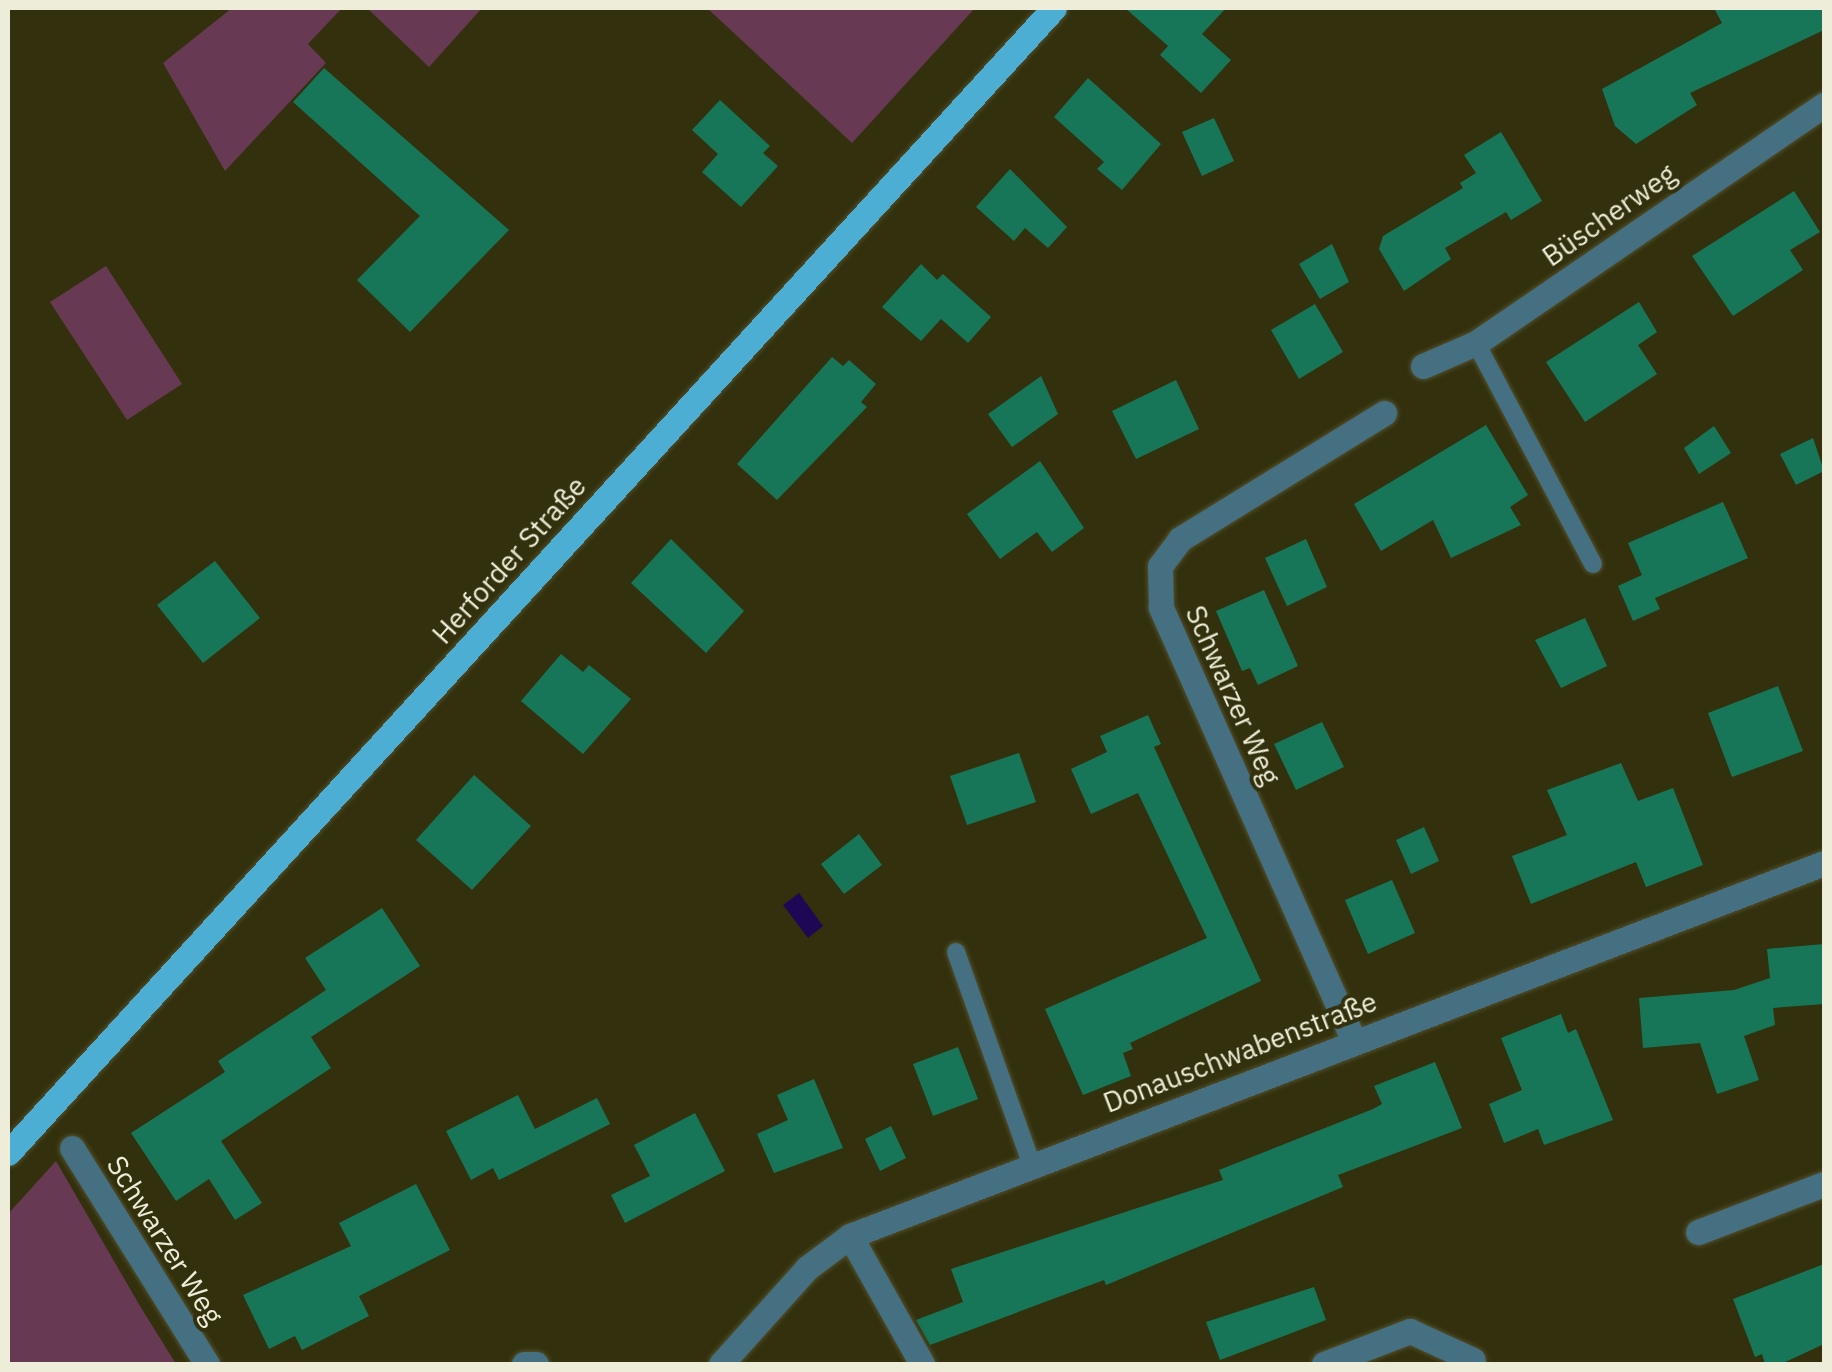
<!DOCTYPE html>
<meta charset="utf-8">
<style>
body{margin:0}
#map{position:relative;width:1832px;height:1372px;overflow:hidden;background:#33310d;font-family:"IBM Plex Sans",sans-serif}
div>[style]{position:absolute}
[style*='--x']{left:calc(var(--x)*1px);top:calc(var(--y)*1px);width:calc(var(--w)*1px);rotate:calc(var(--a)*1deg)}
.green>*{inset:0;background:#673953}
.water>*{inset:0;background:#1e0754}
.building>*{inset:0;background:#167657}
.roads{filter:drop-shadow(0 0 2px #514f2e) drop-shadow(0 0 2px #514f2e)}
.lane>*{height:18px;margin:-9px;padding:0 9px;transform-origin:9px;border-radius:9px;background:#447081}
.street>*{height:25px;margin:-12.5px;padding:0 12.5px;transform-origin:12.5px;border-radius:12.5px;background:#447081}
.primary>*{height:25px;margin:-12.5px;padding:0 12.5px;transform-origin:12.5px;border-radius:12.5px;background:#4caed2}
span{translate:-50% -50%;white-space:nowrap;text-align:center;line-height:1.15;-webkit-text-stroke:8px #33310d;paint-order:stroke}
.street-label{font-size:28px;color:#ededd9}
.frame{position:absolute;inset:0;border:10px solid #ededd9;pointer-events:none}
</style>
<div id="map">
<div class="green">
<div style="clip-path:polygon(232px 8px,342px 8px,308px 44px,326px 63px,225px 171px,163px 63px)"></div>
<div style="clip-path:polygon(367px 8px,482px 8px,429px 67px)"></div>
<div style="clip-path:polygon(707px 8px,975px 8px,852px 143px)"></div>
<div style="clip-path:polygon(106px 266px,182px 384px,127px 420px,50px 302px)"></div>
<div style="clip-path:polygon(56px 1161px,140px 1306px,176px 1364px,8px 1364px,8px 1214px)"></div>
</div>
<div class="water">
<div style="clip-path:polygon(799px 893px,823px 926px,808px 938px,783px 905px)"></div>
</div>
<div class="building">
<div style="clip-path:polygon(1125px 8px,1226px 8px,1202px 34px,1231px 60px,1201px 93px,1160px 55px,1168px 46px)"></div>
<div style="clip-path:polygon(1714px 8px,1824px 8px,1824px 30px,1690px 93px,1697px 105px,1636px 144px,1615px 126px,1602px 89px,1722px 23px)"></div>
<div style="clip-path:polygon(324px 68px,509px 230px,410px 332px,357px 280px,420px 216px,293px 102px)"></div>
<div style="clip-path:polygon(1088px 78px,1161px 144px,1122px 190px,1097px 169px,1104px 162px,1054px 117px)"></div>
<div style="clip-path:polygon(720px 100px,770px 146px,763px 153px,778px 166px,741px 207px,702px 172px,718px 154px,692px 130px)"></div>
<div style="clip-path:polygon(1214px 118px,1234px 161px,1202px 176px,1182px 132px)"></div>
<div style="clip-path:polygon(1501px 132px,1542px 201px,1511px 220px,1506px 212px,1445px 248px,1451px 259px,1404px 291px,1379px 249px,1383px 236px,1463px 188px,1460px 183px,1476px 173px,1464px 155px)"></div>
<div style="clip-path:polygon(1010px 169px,1067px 227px,1048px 248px,1025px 228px,1014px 241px,976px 207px)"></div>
<div style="clip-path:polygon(1794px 191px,1820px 232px,1790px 250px,1803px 270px,1733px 316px,1692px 256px)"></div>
<div style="clip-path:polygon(1332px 244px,1349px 282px,1320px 299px,1299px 264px)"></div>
<div style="clip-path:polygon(921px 264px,937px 280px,943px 274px,991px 317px,968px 343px,941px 319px,921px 341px,882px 307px)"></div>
<div style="clip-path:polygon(1639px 302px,1657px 332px,1638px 345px,1657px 374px,1585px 422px,1546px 362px)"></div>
<div style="clip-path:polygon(1315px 304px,1343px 352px,1299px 379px,1271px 330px)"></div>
<div style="clip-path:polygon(832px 357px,843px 366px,849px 360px,876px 384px,861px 402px,867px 407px,777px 500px,737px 464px)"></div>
<div style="clip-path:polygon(1041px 376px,1058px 414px,1012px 447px,988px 414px)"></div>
<div style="clip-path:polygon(1176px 380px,1199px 429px,1136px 459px,1112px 411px)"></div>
<div style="clip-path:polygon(1486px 425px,1528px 495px,1510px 507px,1521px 525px,1451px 558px,1433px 520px,1381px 551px,1354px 504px)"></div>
<div style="clip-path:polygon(1714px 426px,1731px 453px,1699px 474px,1684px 448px)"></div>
<div style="clip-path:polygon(1813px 438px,1824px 471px,1796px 485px,1780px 454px)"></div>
<div style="clip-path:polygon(1040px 461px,1084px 528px,1052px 552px,1037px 532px,1000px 559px,967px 514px)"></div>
<div style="clip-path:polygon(1723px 502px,1748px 558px,1655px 598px,1660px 609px,1633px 621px,1618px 586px,1642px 575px,1628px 543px)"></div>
<div style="clip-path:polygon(671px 539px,744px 611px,706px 653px,631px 583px)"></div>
<div style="clip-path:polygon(1306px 539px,1327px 587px,1287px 606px,1265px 558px)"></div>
<div style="clip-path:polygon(215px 561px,260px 618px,203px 663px,157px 605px)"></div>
<div style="clip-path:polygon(1264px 590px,1298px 666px,1258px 685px,1250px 668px,1242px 671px,1216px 611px)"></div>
<div style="clip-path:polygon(1585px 618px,1607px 666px,1561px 688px,1535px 640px)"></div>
<div style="clip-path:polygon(561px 654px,583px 672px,589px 665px,631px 699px,583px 754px,521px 701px)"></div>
<div style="clip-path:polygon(1778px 686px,1803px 751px,1732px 777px,1708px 713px)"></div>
<div style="clip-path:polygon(1148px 715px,1161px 744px,1154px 747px,1261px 981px,1130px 1043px,1133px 1049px,1123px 1053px,1131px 1076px,1083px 1095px,1045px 1009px,1207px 938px,1138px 793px,1091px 814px,1071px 769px,1107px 752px,1100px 736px)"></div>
<div style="clip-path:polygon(1322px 722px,1344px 767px,1296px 790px,1274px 744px)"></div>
<div style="clip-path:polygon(1019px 753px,1036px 802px,967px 825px,950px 776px)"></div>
<div style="clip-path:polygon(1621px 763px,1638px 801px,1673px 788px,1703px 865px,1646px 887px,1636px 862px,1531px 904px,1512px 856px,1567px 835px,1547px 790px)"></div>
<div style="clip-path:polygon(474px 775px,531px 826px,472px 890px,416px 840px)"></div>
<div style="clip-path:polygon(1424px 827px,1439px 861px,1411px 874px,1396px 840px)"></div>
<div style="clip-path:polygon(859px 834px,882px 865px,844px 894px,821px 864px)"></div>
<div style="clip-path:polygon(1392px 880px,1415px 933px,1368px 954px,1345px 900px)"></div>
<div style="clip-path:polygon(382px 908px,420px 966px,311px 1037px,331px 1068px,221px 1141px,262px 1203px,235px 1220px,209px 1179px,176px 1201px,131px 1133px,225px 1072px,218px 1061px,326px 990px,305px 958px)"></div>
<div style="clip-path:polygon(1824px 944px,1824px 1004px,1773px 1008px,1775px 1025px,1744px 1036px,1759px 1080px,1717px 1094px,1700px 1043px,1643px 1048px,1639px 998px,1734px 990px,1770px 978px,1767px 949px)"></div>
<div style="clip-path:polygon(1561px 1014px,1568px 1033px,1576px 1029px,1613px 1120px,1544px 1145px,1538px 1129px,1504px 1143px,1489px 1104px,1522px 1090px,1501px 1038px)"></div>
<div style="clip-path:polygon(958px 1047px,978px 1099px,933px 1116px,913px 1064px)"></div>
<div style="clip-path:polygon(1435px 1062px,1462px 1128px,1338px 1175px,1343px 1187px,1106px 1285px,1104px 1280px,930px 1345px,916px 1320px,963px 1302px,951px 1269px,1223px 1180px,1219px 1170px,1373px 1109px,1382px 1104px,1374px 1086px)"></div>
<div style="clip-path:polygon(814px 1079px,843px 1148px,774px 1173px,757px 1134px,788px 1120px,777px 1095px)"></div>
<div style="clip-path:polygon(518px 1095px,535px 1129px,597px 1098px,610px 1124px,499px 1180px,493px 1168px,471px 1180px,446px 1131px)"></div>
<div style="clip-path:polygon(695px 1113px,725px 1171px,625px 1223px,611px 1195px,650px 1176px,634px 1145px)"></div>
<div style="clip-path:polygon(891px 1126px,906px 1158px,880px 1171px,865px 1139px)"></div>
<div style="clip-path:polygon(416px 1184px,450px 1250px,359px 1296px,369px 1316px,302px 1350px,295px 1336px,269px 1349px,243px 1295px,351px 1246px,339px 1223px)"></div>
<div style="clip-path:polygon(1824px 1264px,1824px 1344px,1781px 1364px,1765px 1364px,1762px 1354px,1755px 1357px,1733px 1299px)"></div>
<div style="clip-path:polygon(1314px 1287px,1326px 1320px,1220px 1360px,1206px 1322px)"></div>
</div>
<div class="roads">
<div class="lane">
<div style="--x:1476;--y:343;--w:250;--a:62.1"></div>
<div style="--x:956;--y:952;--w:226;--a:70.4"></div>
</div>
<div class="street">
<div style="--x:1423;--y:366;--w:58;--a:-23.5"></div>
<div style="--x:1476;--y:343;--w:422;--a:-34.4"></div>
<div style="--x:1353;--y:1039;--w:473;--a:-114"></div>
<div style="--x:1161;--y:607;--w:41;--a:-91.4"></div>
<div style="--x:1160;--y:566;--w:34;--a:-53"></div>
<div style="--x:1180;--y:539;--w:240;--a:-31.7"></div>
<div style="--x:72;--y:1148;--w:255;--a:58"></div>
<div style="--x:1698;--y:1232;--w:135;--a:-20.9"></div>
<div style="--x:850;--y:1236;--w:147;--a:60.6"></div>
<div style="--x:524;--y:1364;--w:12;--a:0"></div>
<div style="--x:721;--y:1364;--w:129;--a:-48.1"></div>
<div style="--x:807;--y:1268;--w:54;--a:-36.7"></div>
<div style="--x:850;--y:1236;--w:1043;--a:-20.95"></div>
<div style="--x:1324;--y:1364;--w:92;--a:-21"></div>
<div style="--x:1410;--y:1331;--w:69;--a:24.7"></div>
</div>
<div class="primary">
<div style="--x:8;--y:1153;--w:1551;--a:-47.59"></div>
</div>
</div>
<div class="street-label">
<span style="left:1609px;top:215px;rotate:-35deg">Büscherweg</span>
<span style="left:509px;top:560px;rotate:-48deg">Herforder Straße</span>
<span style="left:1233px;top:695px;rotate:66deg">Schwarzer Weg</span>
<span style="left:1240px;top:1052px;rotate:-21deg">Donauschwabenstraße</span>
<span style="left:165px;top:1240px;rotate:58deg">Schwarzer Weg</span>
</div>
<div class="frame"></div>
</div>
